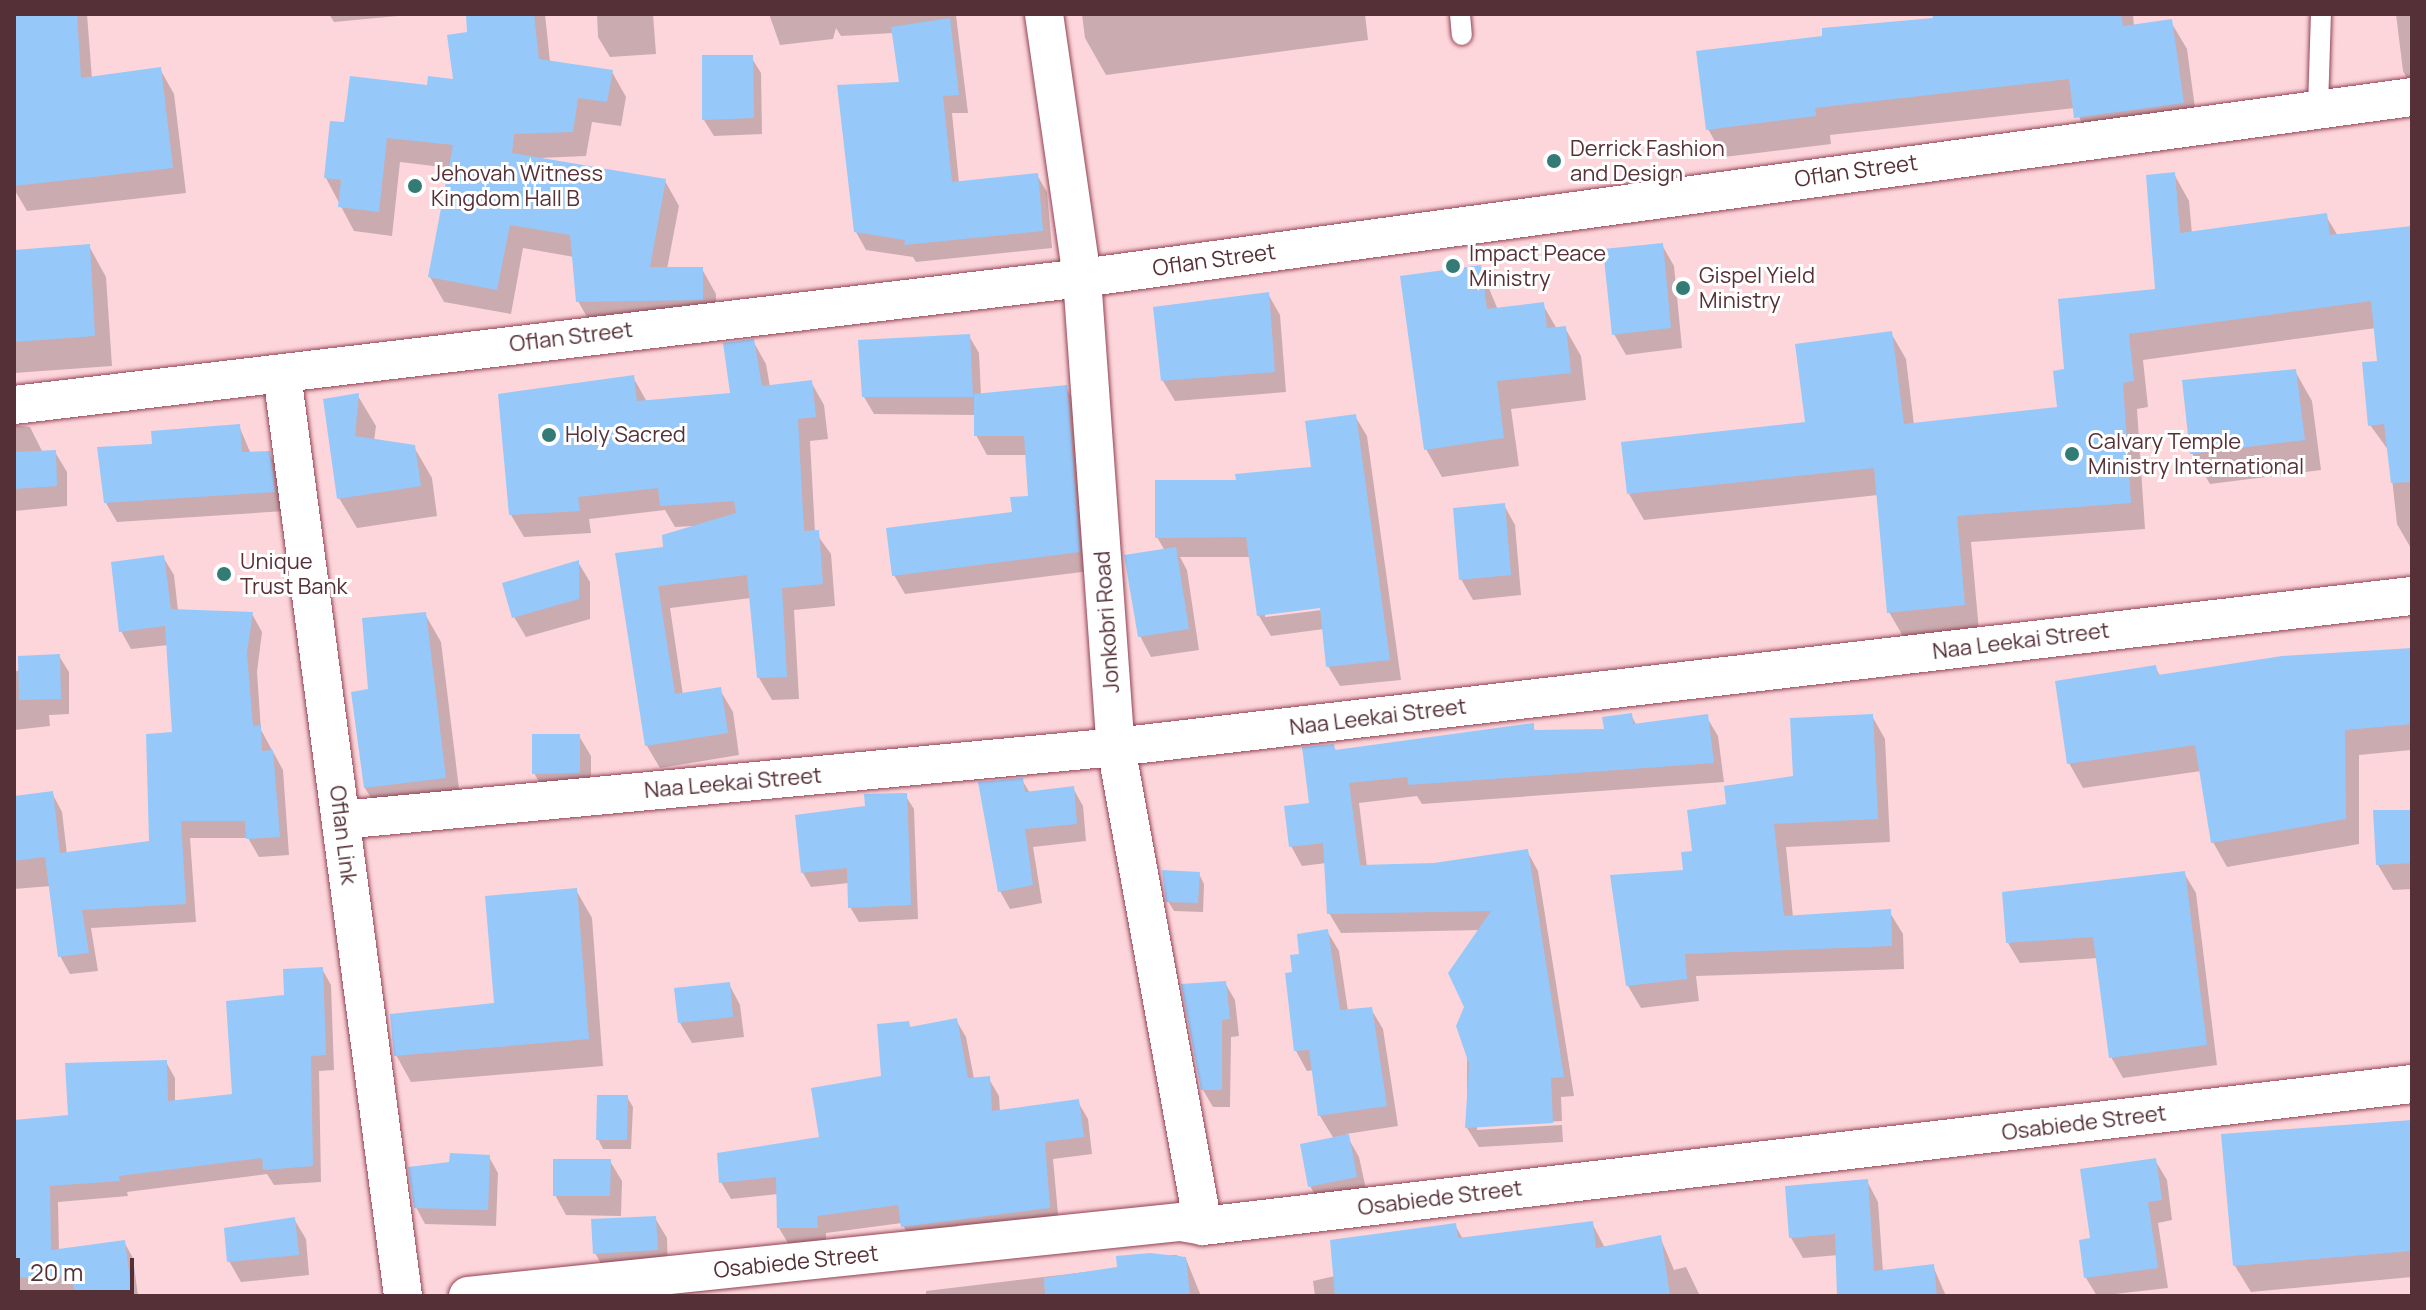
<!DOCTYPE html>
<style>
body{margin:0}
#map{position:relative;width:2426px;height:1310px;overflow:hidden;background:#fdd6db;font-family:Manrope,sans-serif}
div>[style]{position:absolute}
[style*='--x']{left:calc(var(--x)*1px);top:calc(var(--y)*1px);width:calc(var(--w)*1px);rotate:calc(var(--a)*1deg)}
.shadow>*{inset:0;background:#0003}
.building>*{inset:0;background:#96c9fa}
.roads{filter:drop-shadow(0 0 2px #934254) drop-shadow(0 0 2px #934254)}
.service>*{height:20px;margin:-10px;padding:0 10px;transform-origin:10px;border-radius:10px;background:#fff}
.minor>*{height:38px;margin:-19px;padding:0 19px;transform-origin:19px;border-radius:19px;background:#fff}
.dots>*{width:22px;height:22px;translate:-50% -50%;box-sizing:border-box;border:4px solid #fff;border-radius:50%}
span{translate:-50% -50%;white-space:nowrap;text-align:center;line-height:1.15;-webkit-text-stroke:6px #fff;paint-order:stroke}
.poi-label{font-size:22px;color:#553037}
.left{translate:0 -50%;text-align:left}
.street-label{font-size:22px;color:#553037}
.frame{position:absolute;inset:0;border:16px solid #553037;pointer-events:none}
.scale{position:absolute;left:16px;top:1258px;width:118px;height:36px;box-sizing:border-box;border:4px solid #553037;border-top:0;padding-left:10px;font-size:24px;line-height:28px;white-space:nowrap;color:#553037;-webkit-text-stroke:6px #fff;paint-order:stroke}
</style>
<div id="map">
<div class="shadow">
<div style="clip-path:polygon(14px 14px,87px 14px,92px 79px,160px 69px,174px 94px,186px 193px,27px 211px,14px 189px)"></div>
<div style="clip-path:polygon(329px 14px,408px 14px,408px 15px,334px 22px)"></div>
<div style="clip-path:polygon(468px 14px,545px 14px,550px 62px,612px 72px,626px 97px,621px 126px,592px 122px,586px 156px,539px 158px,665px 181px,679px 206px,667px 269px,702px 269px,716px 294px,716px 324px,592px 326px,578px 301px,574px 257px,523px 248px,511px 314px,444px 302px,430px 277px,451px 168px,400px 162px,392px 236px,354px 231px,326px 178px,346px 124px,455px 81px,470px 34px)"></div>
<div style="clip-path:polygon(597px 14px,653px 14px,656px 54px,610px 57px,598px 37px)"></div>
<div style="clip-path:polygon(769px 14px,963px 14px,956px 15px,968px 113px,952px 113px,959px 183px,1037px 175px,1047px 192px,1052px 248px,916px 262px,913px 257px,866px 250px,856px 232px,902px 84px,894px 33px,841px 36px,836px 28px,833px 39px,780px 45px)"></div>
<div style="clip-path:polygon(1082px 14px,1365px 14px,1368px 40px,1106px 75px,1085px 38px)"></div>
<div style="clip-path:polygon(1934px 14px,2133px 14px,2134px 27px,2171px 22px,2187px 49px,2198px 130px,2092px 145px,2075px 108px,1830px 135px,1831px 144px,1724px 157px,1708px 129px,1825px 38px,1935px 20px)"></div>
<div style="clip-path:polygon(2396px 14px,2412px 14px,2412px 87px,2403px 71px)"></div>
<div style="clip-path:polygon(751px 57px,761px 73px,762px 134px,714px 136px,704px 120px)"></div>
<div style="clip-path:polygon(2174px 174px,2189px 201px,2192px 234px,2326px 216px,2338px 236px,2412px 228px,2412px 550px,2397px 524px,2389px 451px,2370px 425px,2380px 363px,2376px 328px,2143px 360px,2148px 407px,2137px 409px,2145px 529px,1971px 542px,1979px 631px,1904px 638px,1889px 612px,1878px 495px,1644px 520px,1629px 494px,1808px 424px,1891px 333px,1906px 359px,1914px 425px,2059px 409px,2067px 371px,2157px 290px)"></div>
<div style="clip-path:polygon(1662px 245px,1674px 266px,1682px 348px,1626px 355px,1614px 334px)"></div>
<div style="clip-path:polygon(89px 246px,106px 277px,112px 366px,14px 373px,14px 251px)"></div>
<div style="clip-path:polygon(1480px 267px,1498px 310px,1543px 305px,1557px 329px,1565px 328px,1581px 356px,1586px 400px,1511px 409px,1519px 466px,1442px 477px,1426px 449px)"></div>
<div style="clip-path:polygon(1268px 294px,1280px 315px,1286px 392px,1175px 401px,1163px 381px)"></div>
<div style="clip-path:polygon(969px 336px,979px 353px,981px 395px,1066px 387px,1077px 407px,1090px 571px,905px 594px,894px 575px,1014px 514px,1030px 497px,1027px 455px,987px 455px,976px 435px,976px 415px,874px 414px,864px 397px)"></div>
<div style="clip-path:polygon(753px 341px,766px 364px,770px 387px,811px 382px,824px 405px,828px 439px,810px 441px,815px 532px,831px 554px,835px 606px,794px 610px,799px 699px,772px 700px,759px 678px,751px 598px,670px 608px,683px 695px,720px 690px,733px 712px,739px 755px,660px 768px,647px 746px,618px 555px,666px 549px,693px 526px,675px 527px,665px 510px,589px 519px,591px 533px,524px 537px,511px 515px,633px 377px,647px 402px,733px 395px)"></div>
<div style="clip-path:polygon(2295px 371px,2312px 401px,2321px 470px,2210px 484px,2192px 453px)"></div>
<div style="clip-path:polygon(358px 396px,376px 426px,374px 441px,414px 447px,432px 478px,437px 516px,357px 528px,339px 498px)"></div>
<div style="clip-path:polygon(evenodd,1355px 416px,1367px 436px,1401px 680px,1340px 686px,1328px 666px,1324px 629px,1271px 636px,1259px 616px,1251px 557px,1180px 557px,1187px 570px,1199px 650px,1151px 657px,1140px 636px,1165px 551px,1157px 537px,1238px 482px,1313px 468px,1355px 416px,1330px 605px,1330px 609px,1265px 617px,1265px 613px,1330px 605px)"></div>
<div style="clip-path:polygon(14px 425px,30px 427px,43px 453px,55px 452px,67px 472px,67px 506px,14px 511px)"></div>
<div style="clip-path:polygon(239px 426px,251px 454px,269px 453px,280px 472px,285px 511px,117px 522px,106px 503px,155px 446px)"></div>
<div style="clip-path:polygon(1504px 505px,1515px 525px,1521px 595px,1473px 600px,1461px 579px)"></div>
<div style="clip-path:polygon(163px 557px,174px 575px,178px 611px,252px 614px,262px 632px,257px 672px,261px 730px,283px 770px,289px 855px,259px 857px,248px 838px,190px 838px,196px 922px,91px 928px,98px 971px,70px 974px,60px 956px,51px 886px,14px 889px,14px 798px,52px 793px,62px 812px,67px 854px,151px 843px,175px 734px,168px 645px,131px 649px,121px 631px)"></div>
<div style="clip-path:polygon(578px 562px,590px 582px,590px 619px,526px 637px,514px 617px)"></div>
<div style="clip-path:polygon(425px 614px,441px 642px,461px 805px,382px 816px,365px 788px,371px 691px)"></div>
<div style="clip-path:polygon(2412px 650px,2412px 889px,2393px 890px,2378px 865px,2411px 812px,2411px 750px,2359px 755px,2359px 844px,2227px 867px,2213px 842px,2201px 771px,2083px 788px,2069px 763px,2155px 667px,2161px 677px)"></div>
<div style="clip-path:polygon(59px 656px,69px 672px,69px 714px,49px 715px,50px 726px,14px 730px,14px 672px)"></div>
<div style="clip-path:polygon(1631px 715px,1637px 726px,1706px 716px,1718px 736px,1724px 782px,1422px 804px,1417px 796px,1359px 803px,1367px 867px,1434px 865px,1527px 851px,1538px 871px,1574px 1096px,1561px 1097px,1562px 1121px,1477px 1126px,1477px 1130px,1562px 1125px,1563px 1142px,1479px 1147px,1467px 1128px,1467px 1006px,1480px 930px,1341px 933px,1329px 913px,1326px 863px,1302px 866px,1291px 846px,1333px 746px,1337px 752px,1532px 725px,1536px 732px,1606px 731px)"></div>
<div style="clip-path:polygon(1872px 716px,1885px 739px,1890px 842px,1786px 847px,1793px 917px,1889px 911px,1903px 934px,1904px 969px,1696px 976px,1699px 1001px,1641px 1008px,1628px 986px,1694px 853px,1728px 806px,1795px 778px)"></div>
<div style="clip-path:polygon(579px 736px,591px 756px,591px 793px,546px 794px,534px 773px)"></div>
<div style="clip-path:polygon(1022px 780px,1030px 793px,1073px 788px,1083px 806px,1086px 841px,1033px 847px,1042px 903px,1010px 909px,1000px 891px)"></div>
<div style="clip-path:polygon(905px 795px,914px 809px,918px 919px,859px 922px,850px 907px,849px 883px,811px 887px,803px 873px,867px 808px)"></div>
<div style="clip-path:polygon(2184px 873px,2196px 893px,2217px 1065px,2123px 1078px,2111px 1057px,2098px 958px,2020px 963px,2008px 943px)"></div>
<div style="clip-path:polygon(1199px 874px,1204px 884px,1203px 912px,1174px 911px,1168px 901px)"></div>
<div style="clip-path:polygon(576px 890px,592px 918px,603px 1066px,411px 1082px,396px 1055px,496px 1005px)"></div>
<div style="clip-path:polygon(1327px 931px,1339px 951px,1348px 1011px,1371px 1009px,1383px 1029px,1398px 1126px,1346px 1134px,1359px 1157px,1368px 1198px,1322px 1207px,1310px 1186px,1334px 1139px,1320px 1116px,1314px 1070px,1307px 1071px,1296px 1051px,1294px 974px,1301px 955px)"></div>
<div style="clip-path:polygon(322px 969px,331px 985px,334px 1070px,319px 1071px,321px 1182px,274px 1185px,267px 1174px,127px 1192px,128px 1196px,58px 1202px,59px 1251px,124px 1242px,133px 1258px,138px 1296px,14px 1294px,14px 1122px,70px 1116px,166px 1062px,175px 1078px,175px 1102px,234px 1096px,286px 997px)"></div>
<div style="clip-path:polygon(1225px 983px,1235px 1000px,1239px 1036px,1231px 1037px,1230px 1107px,1213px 1107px,1203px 1090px)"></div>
<div style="clip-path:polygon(729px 984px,740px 1005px,744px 1037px,692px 1043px,680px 1023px)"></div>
<div style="clip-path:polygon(956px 1020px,966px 1037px,974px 1079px,989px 1079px,999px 1096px,1000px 1112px,1078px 1102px,1088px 1119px,1092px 1154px,1053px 1159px,1059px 1225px,912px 1243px,902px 1223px,826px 1233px,826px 1244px,789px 1245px,779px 1228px,778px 1194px,731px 1199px,721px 1182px,821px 1139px,883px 1078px,908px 1023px,912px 1029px)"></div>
<div style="clip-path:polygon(627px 1097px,633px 1107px,631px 1149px,603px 1149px,598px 1139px)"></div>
<div style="clip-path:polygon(2412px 1121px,2412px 1277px,2251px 1292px,2235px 1266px)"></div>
<div style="clip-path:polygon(489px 1157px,498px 1173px,496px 1226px,425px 1224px,416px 1207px)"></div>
<div style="clip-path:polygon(2155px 1160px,2167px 1180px,2172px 1220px,2158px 1223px,2168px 1288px,2097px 1296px,2086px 1278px,2093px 1240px)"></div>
<div style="clip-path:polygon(610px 1161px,622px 1181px,621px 1216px,566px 1215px,555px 1195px)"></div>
<div style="clip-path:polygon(1867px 1181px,1878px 1202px,1883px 1272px,1933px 1266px,1946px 1296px,1843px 1296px,1839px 1255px,1803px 1258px,1791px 1238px)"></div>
<div style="clip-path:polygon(655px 1218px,667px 1238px,668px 1274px,607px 1274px,595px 1253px)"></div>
<div style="clip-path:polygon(294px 1219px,306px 1239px,309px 1275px,241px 1282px,229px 1261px)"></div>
<div style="clip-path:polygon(1592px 1223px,1605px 1248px,1660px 1237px,1674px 1270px,1686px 1267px,1700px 1296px,1315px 1296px,1313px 1281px,1335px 1276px,1455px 1225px,1463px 1239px)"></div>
<div style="clip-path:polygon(1176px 1255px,1186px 1259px,1201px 1296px,926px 1296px,926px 1291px,1119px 1268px,1118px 1258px)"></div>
</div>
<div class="building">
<div style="clip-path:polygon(14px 14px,77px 14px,81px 78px,161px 67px,173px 168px,14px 186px)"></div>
<div style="clip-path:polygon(466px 14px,534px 14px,539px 59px,613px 70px,607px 102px,578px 98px,573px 132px,514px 134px,512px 153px,666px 179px,650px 267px,703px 267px,703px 300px,576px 302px,570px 235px,510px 225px,497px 290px,428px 277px,453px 145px,387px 138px,379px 212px,338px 207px,341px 180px,324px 178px,330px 121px,344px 122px,350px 76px,427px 85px,428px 76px,453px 79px,447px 35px,467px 32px)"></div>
<div style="clip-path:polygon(1932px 14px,2121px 14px,2123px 26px,2172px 19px,2184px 103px,2074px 118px,2069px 79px,1815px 108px,1816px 116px,1706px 130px,1696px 51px,1822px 36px,1822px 28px,1933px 18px)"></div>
<div style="clip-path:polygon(950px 18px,959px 95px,943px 96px,952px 182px,1038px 173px,1043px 231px,904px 245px,905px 240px,854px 232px,837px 85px,899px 82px,891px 27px)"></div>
<div style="clip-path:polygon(702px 55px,753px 55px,754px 118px,702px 120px)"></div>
<div style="clip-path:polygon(2175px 172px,2180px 233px,2327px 213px,2330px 235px,2412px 226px,2412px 482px,2391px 483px,2384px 424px,2368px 426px,2362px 362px,2377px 361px,2371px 301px,2129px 334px,2134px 381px,2123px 383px,2131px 503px,1957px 516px,1965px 605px,1887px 613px,1874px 468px,1627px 494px,1621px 442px,1805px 422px,1795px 344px,1892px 331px,1904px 424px,2057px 407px,2053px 371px,2064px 369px,2058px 299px,2155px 289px,2146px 175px)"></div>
<div style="clip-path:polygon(1663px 243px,1671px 328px,1612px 335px,1603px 249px)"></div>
<div style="clip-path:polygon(90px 244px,95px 336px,14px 342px,14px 250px)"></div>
<div style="clip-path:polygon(1481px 265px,1487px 309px,1544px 302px,1547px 328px,1566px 326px,1571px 373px,1497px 381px,1504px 438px,1424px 450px,1400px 276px)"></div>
<div style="clip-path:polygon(1269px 292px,1275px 372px,1161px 381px,1153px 307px)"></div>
<div style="clip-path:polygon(970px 334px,973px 397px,862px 397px,858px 340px)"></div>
<div style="clip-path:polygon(754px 339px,762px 386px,812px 380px,816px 417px,798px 419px,804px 531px,819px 530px,823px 584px,782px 588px,787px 677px,757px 678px,747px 575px,658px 586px,675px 694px,721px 687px,728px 733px,645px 746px,615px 553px,663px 547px,662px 535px,736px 513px,734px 501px,660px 506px,658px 488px,578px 497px,580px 511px,509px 515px,498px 394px,634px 375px,637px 401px,730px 393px,723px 343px)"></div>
<div style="clip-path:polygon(2296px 369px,2305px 440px,2190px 454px,2182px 380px)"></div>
<div style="clip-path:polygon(1067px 385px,1080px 552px,892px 576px,886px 528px,1012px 512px,1010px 497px,1028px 496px,1024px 436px,974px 436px,974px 394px)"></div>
<div style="clip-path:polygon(359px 393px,355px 436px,415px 445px,421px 486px,337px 499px,323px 399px)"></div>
<div style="clip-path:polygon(1356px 414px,1390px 660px,1326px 667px,1320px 608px,1257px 616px,1246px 537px,1155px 538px,1155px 480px,1236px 480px,1235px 474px,1311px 467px,1305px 421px)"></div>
<div style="clip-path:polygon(240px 424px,242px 452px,270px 451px,275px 492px,104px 503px,97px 447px,152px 444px,151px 431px)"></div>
<div style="clip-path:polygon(56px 450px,57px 486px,14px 489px,14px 452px)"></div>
<div style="clip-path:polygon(1505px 503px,1511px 575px,1459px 580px,1453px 508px)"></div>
<div style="clip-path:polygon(1176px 547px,1189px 629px,1138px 637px,1124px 555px)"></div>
<div style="clip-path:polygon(164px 555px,171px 609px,253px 612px,247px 653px,253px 726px,261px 725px,262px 751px,273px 750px,280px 837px,246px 839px,245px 821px,181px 821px,186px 904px,82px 910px,89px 953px,58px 957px,45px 857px,14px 861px,14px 796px,53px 791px,60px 853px,149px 841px,146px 734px,172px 732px,165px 626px,119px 632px,111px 562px)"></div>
<div style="clip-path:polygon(579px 560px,579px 599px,512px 618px,502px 583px)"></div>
<div style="clip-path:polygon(426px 612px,446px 778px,364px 788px,351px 692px,368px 689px,362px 618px)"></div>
<div style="clip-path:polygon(2412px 648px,2412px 724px,2345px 730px,2346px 819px,2211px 843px,2195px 745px,2067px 764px,2055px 681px,2156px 665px,2158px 675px,2282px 656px)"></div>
<div style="clip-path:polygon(60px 654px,61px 699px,19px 700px,18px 656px)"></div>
<div style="clip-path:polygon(1632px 713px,1633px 724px,1708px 714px,1714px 763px,1409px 785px,1407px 777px,1349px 783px,1360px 865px,1434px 863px,1528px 849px,1564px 1077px,1551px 1078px,1553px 1123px,1465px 1128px,1469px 1064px,1456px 1026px,1464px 1007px,1448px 973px,1491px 911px,1327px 914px,1323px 843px,1289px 847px,1284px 806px,1309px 803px,1302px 747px,1334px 744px,1335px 750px,1534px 723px,1534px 730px,1604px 729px,1602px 717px)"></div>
<div style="clip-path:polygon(1873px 714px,1878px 819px,1774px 824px,1784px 916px,1891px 909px,1892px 946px,1685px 954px,1687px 979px,1626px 986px,1610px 875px,1683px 870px,1681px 852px,1692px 851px,1687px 810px,1726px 804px,1724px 786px,1793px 776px,1790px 718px)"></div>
<div style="clip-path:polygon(532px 734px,580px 734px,580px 773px,532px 774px)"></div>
<div style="clip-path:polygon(1023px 778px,1025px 792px,1074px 786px,1077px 824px,1025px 829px,1033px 885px,998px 892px,978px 782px)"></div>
<div style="clip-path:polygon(907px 793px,911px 905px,848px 908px,847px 868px,801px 873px,795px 815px,865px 806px,864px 794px)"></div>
<div style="clip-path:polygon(2373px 810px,2412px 810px,2412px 863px,2376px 865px)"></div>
<div style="clip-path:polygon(1162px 870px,1200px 872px,1198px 903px,1166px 902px)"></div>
<div style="clip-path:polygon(2185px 871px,2207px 1045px,2109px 1058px,2093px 937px,2006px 943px,2002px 892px)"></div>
<div style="clip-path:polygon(577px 888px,589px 1039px,394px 1056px,390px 1014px,494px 1003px,485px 896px)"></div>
<div style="clip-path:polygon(1328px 929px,1340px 1010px,1372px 1007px,1387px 1106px,1318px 1116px,1309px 1050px,1294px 1051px,1285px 973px,1292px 972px,1290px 955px,1299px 954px,1297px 934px)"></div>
<div style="clip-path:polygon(323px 967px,326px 1055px,311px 1056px,313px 1166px,263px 1170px,262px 1158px,119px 1176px,120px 1181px,50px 1186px,51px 1250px,125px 1240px,132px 1296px,75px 1296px,72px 1276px,14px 1278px,14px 1120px,68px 1115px,65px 1063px,167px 1060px,168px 1101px,232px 1094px,226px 1001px,284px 995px,283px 969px)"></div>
<div style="clip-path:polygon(1226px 981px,1230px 1019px,1222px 1020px,1222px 1090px,1201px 1090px,1181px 984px)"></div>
<div style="clip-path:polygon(730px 982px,733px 1017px,678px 1023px,674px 988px)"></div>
<div style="clip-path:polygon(957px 1018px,968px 1078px,990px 1076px,992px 1111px,1079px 1099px,1084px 1137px,1045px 1142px,1050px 1208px,901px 1227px,898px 1205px,817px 1216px,818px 1228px,777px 1228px,776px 1177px,719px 1183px,717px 1153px,819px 1137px,811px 1088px,881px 1076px,877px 1024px,909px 1021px,910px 1027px)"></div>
<div style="clip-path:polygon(597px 1095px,628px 1095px,627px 1140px,596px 1140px)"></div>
<div style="clip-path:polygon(2412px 1120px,2412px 1251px,2233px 1266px,2221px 1134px)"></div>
<div style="clip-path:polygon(1349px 1134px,1357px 1177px,1308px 1187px,1300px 1144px)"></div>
<div style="clip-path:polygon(450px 1153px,490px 1155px,488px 1210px,414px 1208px,408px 1167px,449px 1162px)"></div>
<div style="clip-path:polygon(2156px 1158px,2162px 1200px,2148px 1202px,2158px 1268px,2084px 1278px,2079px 1240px,2090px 1238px,2080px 1169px)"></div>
<div style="clip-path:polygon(553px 1159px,611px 1159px,610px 1196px,553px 1196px)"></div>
<div style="clip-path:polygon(1868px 1179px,1874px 1271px,1934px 1264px,1937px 1296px,1837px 1296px,1835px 1234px,1789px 1238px,1785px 1186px)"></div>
<div style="clip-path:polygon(656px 1216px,658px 1250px,593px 1254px,591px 1219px)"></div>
<div style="clip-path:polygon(295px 1217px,299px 1255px,227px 1262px,224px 1228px)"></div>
<div style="clip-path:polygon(1593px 1221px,1596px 1248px,1661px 1235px,1670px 1296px,1335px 1296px,1330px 1240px,1456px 1223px,1458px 1238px)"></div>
<div style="clip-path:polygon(1150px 1253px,1186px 1257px,1190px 1296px,1045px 1296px,1044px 1278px,1117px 1267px,1116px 1256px)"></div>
</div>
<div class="roads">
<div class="service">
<div style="--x:1460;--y:14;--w:21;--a:85"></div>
<div style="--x:2318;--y:108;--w:94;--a:-88.2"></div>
</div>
<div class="minor">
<div style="--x:1044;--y:14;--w:267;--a:81.8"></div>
<div style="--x:1082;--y:278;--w:470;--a:85.9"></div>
<div style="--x:1116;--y:747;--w:487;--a:79.7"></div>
<div style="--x:282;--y:374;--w:930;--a:82.52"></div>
<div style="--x:14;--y:405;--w:1076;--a:-6.78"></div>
<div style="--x:1082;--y:278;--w:1342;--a:-7.75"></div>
<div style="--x:341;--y:820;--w:778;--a:-5.38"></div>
<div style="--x:1116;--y:747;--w:1305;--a:-6.65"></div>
<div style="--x:468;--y:1296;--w:717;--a:-5.93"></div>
<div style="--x:1181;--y:1222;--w:22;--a:10"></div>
<div style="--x:1203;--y:1226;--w:1217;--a:-6.7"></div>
</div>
</div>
<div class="dots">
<div style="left:1554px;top:161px;background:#337b75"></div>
<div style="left:415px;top:186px;background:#337b75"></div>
<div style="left:1453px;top:266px;background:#337b75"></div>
<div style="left:1683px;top:288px;background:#337b75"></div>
<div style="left:549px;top:435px;background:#337b75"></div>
<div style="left:2072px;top:454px;background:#337b75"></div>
<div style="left:224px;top:574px;background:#337b75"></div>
</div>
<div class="poi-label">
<span class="left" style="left:1570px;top:161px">Derrick Fashion<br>and Design</span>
<span class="left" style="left:431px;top:186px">Jehovah Witness<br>Kingdom Hall B</span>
<span class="left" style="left:1469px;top:266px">Impact Peace<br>Ministry</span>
<span class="left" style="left:1699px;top:288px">Gispel Yield<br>Ministry</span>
<span class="left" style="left:565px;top:435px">Holy Sacred</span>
<span class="left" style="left:2088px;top:454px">Calvary Temple<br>Ministry International</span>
<span class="left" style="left:240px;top:574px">Unique<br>Trust Bank</span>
</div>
<div class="street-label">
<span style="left:1856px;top:171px;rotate:-8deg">Oflan Street</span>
<span style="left:1214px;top:260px;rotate:-8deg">Oflan Street</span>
<span style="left:571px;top:337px;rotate:-7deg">Oflan Street</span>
<span style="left:1107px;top:622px;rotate:-94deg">Jonkobri Road</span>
<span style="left:2021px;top:641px;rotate:-7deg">Naa Leekai Street</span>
<span style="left:1378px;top:717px;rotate:-7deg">Naa Leekai Street</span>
<span style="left:733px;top:783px;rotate:-5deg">Naa Leekai Street</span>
<span style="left:343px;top:835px;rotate:83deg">Oflan Link</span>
<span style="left:2084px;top:1123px;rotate:-7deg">Osabiede Street</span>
<span style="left:1440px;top:1198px;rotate:-7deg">Osabiede Street</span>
<span style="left:796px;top:1262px;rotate:-6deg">Osabiede Street</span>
</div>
<div class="frame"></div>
<div class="scale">20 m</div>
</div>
